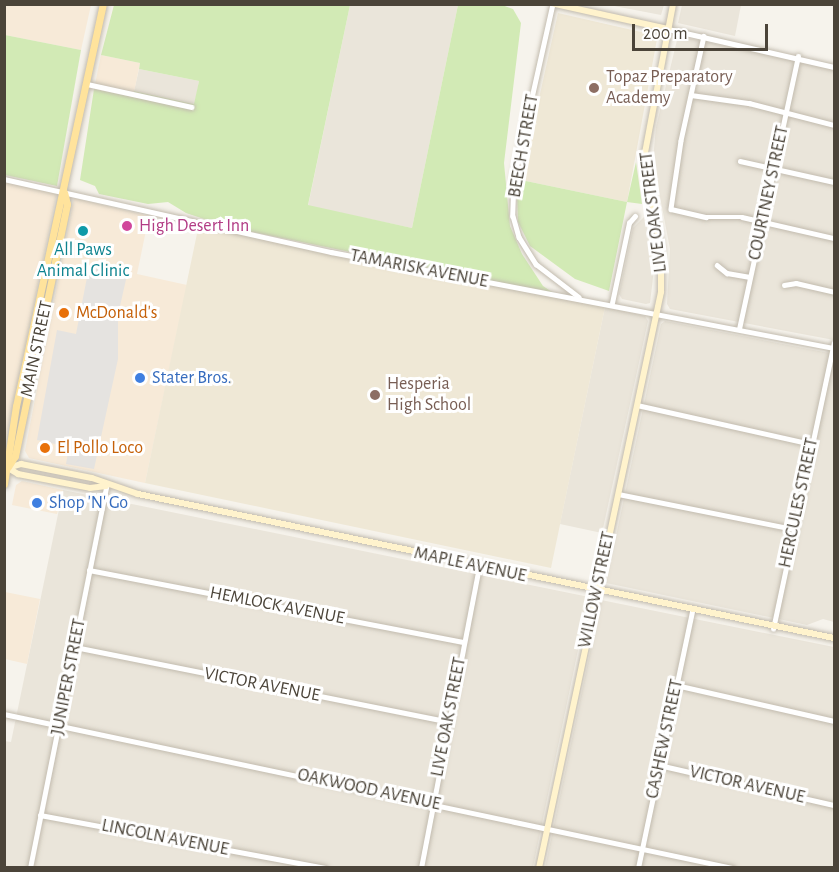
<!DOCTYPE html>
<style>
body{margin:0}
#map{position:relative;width:839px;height:872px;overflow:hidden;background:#f6f3ec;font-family:"Alegreya Sans",sans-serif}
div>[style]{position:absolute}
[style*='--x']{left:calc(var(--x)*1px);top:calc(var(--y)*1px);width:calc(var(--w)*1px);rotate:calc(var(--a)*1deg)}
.residential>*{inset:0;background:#eae5da}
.commercial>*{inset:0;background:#f7ead8}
.education>*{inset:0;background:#efe8d6}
.green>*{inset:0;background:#d2eab5}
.parking>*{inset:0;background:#e5e3e0}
.roads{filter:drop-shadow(0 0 2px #c2bbae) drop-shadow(0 0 2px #c2bbae)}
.street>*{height:4.5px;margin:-2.25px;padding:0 2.25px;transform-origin:2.25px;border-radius:2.25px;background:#fff}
.secondary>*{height:6px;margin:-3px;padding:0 3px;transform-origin:3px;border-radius:3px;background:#fff3cd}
.primary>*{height:7px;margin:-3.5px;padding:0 3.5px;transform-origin:3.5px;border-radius:3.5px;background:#ffe39c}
.dots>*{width:16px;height:16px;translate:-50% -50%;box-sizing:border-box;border:3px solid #fff;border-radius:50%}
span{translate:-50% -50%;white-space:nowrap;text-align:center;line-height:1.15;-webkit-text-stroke:6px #fff;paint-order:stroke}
.education-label{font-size:18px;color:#785e54}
.left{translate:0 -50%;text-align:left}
.street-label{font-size:18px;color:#4b4439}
.hotel-label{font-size:18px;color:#b23c85}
.culture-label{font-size:18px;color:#0d838f}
.food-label{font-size:18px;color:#c56008}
.shop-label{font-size:18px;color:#366cbe}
.frame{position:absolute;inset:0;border:6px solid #4b4439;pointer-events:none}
.scale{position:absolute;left:632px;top:24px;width:136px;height:27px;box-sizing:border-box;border:3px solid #4b4439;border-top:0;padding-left:8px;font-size:18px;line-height:21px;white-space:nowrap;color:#4b4439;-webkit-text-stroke:4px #fff;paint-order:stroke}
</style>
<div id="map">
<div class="residential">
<div style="clip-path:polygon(350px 5px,458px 5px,412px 228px,308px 206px)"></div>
<div style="clip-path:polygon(609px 5px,664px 4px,664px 5px,661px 15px)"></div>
<div style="clip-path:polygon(682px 5px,741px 5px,735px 36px,678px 23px)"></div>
<div style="clip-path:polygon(678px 36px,834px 69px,834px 340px,670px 309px,667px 304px,670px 249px,653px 160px,656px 127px)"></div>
<div style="clip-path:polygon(139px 69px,199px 81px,195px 104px,134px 91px)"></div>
<div style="clip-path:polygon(645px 216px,654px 269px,650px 303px,646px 304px,622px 299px,619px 294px,633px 228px)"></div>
<div style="clip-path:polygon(605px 307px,645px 316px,648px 321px,602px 533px,560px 524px)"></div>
<div style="clip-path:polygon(665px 321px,834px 354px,834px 622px,823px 619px,807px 625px,606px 583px,661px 324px)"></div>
<div style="clip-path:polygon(63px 490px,589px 597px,533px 867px,5px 867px,4px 741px,11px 742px)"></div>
<div style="clip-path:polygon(601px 600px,834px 647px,834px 867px,545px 868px)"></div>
</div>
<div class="commercial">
<div style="clip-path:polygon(4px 5px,91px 5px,81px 50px,5px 35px)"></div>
<div style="clip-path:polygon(101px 55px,140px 63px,133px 97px,94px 89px)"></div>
<div style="clip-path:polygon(5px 182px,55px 193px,56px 197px,5px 443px)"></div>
<div style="clip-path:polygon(74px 198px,149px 216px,137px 274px,187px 285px,145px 483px,29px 458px,25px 451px)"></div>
<div style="clip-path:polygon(22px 481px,63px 490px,57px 514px,12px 505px,16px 485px)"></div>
<div style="clip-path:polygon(5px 592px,40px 599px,27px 664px,5px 659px)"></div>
</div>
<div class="education">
<div style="clip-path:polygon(558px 13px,654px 35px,657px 39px,627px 202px,521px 180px)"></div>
<div style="clip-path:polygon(199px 224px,282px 244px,605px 307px,551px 568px,145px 483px)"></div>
</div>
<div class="green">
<div style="clip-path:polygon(114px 5px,350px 5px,308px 205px,412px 228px,458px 5px,502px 5px,513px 9px,521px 23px,504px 163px,510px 226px,522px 254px,543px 286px,555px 294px,228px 227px,186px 213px,168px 202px,148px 204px,99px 194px,95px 186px,80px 180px,94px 89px,133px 97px,134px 91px,194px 104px,199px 81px,139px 69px,140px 63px,101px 55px)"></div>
<div style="clip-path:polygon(5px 35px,81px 50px,57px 186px,5px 175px)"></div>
<div style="clip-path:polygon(636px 162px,642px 204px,627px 202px,609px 291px,575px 279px,530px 246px,518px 222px,517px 194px,521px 180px,627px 202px)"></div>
</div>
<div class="parking">
<div style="clip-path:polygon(89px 267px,127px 275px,118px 315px,118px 359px,94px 469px,66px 464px,69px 447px,37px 440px,57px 330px,76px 334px)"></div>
</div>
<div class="roads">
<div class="street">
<div style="--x:553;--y:4;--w:178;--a:102.6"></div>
<div style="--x:514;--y:178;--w:38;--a:92"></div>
<div style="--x:513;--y:216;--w:22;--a:74"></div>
<div style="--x:519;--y:237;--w:32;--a:58"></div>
<div style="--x:536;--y:264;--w:54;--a:37.5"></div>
<div style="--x:668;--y:29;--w:170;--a:12.9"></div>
<div style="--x:704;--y:36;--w:107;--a:102.4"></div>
<div style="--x:681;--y:141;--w:69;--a:98.4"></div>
<div style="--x:671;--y:209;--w:36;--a:13"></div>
<div style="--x:706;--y:217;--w:36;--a:0"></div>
<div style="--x:742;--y:217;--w:94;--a:12.9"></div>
<div style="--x:87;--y:84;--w:107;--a:12.4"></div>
<div style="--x:691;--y:95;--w:59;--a:7.9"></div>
<div style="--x:749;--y:103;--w:88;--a:14.5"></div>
<div style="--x:740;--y:161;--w:96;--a:12.6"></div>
<div style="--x:4;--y:179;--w:335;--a:12.6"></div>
<div style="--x:331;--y:252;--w:512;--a:10.81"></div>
<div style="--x:717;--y:265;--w:13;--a:39"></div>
<div style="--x:727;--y:273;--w:23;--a:10"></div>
<div style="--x:784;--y:285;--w:12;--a:-9"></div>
<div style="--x:796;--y:283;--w:39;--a:13"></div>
<div style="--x:612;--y:303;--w:82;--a:-78"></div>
<div style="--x:629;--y:223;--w:9;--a:-49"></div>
<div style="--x:739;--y:329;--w:279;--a:-77.8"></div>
<div style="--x:637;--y:405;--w:179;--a:12.6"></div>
<div style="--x:618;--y:494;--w:178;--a:11.3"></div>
<div style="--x:89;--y:570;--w:382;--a:10.9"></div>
<div style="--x:773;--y:629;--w:292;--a:-78"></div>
<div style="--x:75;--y:647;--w:381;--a:11.3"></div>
<div style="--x:676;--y:685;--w:162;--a:12.8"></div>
<div style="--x:4;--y:714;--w:745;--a:11.93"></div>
<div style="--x:659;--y:765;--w:180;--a:12.9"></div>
<div style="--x:40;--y:815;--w:290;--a:10.5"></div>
<div style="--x:30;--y:868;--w:389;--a:-78.7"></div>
<div style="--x:421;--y:868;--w:307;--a:-79.1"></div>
<div style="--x:638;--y:868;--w:263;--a:-78.1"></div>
</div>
<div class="secondary">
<div style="--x:555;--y:4;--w:116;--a:12.5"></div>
<div style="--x:8;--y:468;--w:14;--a:-17"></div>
<div style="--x:21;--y:464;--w:72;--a:11.2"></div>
<div style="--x:92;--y:478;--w:49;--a:19.2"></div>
<div style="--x:138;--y:494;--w:711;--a:11.69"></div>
<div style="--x:8;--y:468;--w:12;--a:31"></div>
<div style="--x:18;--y:474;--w:73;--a:11"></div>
<div style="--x:90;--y:488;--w:16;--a:-7"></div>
<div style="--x:539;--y:868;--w:589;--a:-78.04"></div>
<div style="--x:661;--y:292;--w:43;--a:-90"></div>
<div style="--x:661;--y:249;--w:93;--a:-100.6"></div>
<div style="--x:644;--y:158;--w:157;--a:-79.3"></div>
</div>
<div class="primary">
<div style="--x:8;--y:467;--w:13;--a:-58"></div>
<div style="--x:15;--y:456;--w:198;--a:-78.3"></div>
<div style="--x:55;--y:262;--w:59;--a:-78.3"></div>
<div style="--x:67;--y:204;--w:12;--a:-104"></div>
<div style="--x:4;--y:484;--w:79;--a:-81.3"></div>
<div style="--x:16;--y:406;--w:411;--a:-77.8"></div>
</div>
</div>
<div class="dots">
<div style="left:594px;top:88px;background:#8d6e63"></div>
<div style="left:127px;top:226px;background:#d1479c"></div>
<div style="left:83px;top:231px;background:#0f9aa8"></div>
<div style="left:64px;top:313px;background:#e8710a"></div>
<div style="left:140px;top:378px;background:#3f7fe0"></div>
<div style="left:375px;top:395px;background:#8d6e63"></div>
<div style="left:45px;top:448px;background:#e8710a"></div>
<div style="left:37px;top:503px;background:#3f7fe0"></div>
</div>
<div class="education-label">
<span class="left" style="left:606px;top:88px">Topaz Preparatory<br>Academy</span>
<span class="left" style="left:387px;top:395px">Hesperia<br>High School</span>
</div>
<div class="street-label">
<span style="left:524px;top:146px;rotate:-80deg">BEECH STREET</span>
<span style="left:769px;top:193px;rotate:-78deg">COURTNEY STREET</span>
<span style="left:654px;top:212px;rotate:-97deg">LIVE OAK STREET</span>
<span style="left:419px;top:269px;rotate:11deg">TAMARISK AVENUE</span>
<span style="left:37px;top:349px;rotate:-78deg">MAIN STREET</span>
<span style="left:799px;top:503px;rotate:-78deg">HERCULES STREET</span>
<span style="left:470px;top:565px;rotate:12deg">MAPLE AVENUE</span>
<span style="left:597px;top:590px;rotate:-78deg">WILLOW STREET</span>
<span style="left:277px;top:606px;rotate:11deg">HEMLOCK AVENUE</span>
<span style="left:69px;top:677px;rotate:-79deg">JUNIPER STREET</span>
<span style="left:262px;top:685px;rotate:11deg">VICTOR AVENUE</span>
<span style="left:449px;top:717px;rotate:-79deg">LIVE OAK STREET</span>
<span style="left:665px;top:739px;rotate:-78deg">CASHEW STREET</span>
<span style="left:747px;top:785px;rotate:13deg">VICTOR AVENUE</span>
<span style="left:369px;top:790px;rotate:12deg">OAKWOOD AVENUE</span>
<span style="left:165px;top:838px;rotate:11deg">LINCOLN AVENUE</span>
</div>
<div class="hotel-label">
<span class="left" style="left:139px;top:226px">High Desert Inn</span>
</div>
<div class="culture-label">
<span style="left:83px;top:261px">All Paws<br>Animal Clinic</span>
</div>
<div class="food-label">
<span class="left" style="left:76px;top:313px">McDonald's</span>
<span class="left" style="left:57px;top:448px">El Pollo Loco</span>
</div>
<div class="shop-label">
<span class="left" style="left:152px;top:378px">Stater Bros.</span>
<span class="left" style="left:49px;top:503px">Shop 'N' Go</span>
</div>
<div class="frame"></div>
<div class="scale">200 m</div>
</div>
